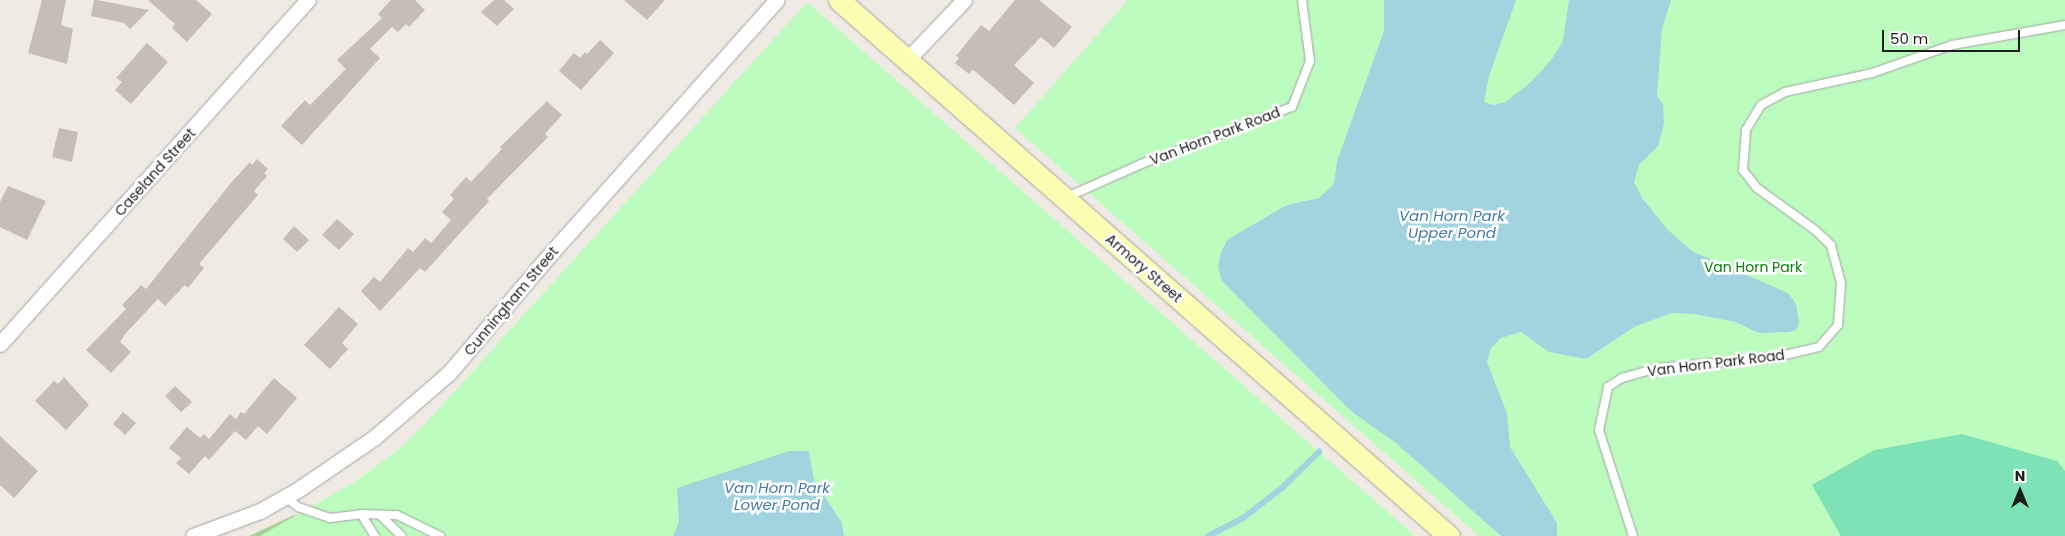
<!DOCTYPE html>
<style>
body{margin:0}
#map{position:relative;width:2065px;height:536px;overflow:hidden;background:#efeae3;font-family:Poppins,sans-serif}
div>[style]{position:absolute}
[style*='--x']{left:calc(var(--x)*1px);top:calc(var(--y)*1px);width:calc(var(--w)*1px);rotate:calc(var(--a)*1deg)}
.forest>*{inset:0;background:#aad095}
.park>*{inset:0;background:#bdfcbf}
.pitch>*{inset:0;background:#7de2b5}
.water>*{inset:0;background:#a1d4df}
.stream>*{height:5.5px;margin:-2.75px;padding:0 2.75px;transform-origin:2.75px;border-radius:2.75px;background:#a1d4df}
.building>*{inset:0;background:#c7bcb6}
.roads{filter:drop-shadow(0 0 1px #a4a4a4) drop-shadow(0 0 1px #a4a4a4)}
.service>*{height:8px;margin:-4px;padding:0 4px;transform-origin:4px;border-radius:4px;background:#fff}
.minor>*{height:15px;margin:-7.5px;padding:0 7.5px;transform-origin:7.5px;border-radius:7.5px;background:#fff}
.secondary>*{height:21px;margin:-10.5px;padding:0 10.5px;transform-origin:10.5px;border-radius:10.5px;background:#fcfcb3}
span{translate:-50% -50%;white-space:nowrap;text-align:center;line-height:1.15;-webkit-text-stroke:5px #fff;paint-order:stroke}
.street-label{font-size:14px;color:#1d1d1d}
.park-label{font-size:14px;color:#07800a}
.water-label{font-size:15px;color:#437ba9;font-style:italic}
.north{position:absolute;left:1995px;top:466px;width:50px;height:50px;-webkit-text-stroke:4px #fff;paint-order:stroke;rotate:0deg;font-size:14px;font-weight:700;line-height:20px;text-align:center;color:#1d1d1d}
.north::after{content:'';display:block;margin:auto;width:18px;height:22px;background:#1d1d1d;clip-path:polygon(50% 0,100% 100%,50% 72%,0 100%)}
.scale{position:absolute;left:1882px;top:30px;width:138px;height:22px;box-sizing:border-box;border:2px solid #1d1d1d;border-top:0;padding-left:6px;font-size:15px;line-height:18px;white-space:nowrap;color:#1d1d1d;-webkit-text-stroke:4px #fff;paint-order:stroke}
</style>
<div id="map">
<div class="forest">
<div style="clip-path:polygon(294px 515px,348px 536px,249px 536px)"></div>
</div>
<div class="park">
<div style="clip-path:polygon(1128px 0,2065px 0,2065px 536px,1479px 536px,1015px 128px)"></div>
<div style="clip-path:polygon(807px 2px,1415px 536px,260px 536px,356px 481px,399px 449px,425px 424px)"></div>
</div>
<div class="pitch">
<div style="clip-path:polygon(1962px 434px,2057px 461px,2065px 471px,2065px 536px,1841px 536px,1812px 485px,1874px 450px)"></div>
</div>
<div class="water">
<div style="clip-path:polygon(1384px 0,1516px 0,1489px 76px,1484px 102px,1493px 105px,1506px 102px,1532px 81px,1551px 60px,1563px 41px,1569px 0,1671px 0,1662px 29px,1657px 96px,1663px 104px,1664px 124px,1658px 146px,1639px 165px,1634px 182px,1642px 198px,1668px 230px,1692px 251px,1788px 293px,1796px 304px,1799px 323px,1796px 330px,1788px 332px,1759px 333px,1735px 322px,1695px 314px,1672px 313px,1636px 326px,1586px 359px,1549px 352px,1521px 332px,1501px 338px,1491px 348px,1487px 362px,1507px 413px,1510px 447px,1557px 523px,1557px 536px,1501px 536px,1396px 443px,1352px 412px,1222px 281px,1218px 267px,1221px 252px,1228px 239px,1287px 205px,1319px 198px,1334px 184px,1337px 161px,1384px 31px)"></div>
<div style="clip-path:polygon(789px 451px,809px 451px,814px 480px,842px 523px,844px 536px,673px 536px,679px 522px,677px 488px)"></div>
</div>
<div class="stream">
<div style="--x:1208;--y:536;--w:38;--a:-27"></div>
<div style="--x:1242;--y:519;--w:51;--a:-37.8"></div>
<div style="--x:1282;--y:488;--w:52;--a:-44.2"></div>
</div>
<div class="building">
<div style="clip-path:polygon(42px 0,66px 0,61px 25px,73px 29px,67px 64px,28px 53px)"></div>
<div style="clip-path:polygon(94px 0,97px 0,149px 10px,130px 29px,124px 23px,91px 16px)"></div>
<div style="clip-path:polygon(148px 0,196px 0,212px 14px,187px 42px,172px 28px,175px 24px)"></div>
<div style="clip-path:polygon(391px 0,415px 0,425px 10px,409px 27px,406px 24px,398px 32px,392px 27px,370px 49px,380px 58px,302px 145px,281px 126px,305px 100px,310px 105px,346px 69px,337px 60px,382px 18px,378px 14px)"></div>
<div style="clip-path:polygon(494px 0,504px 0,514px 9px,497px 26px,481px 12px)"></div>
<div style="clip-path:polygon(624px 0,665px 0,647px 20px)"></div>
<div style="clip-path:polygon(1015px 0,1039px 0,1072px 27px,1054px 48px,1041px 37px,1014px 65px,1034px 83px,1014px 105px,976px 72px,972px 70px,969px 74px,955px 63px,959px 58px,956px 56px,981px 25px,989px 31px)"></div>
<div style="clip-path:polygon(600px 40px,614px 53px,581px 90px,559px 71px,574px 53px,580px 58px,585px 52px,587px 54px)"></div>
<div style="clip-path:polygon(147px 43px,168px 62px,131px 104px,115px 90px,122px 82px,116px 78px)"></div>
<div style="clip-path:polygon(547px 101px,562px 115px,545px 134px,548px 137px,487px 199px,489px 201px,425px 272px,420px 268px,380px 311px,361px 291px,374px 277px,380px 282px,408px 248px,413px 252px,425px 238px,431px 243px,451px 220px,442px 212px,454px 199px,450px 195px,466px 177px,471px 182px,502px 149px,500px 147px)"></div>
<div style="clip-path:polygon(59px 128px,78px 132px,72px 162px,52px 157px)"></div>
<div style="clip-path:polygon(257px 159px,268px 169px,264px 173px,267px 176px,254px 191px,258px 195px,199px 264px,204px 268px,188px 288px,185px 285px,165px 306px,158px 299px,126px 333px,120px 342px,131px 352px,111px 373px,86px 350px,126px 309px,122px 305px,141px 285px,146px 289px,231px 183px,250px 162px,252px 165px)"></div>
<div style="clip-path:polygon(8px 186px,46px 201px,27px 240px,0 227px,0 202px)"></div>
<div style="clip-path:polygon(337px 219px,354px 234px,339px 250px,322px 235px)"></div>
<div style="clip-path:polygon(294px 226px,309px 240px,297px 252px,283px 239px)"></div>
<div style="clip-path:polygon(339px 307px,358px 324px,342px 343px,348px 349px,330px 369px,304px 345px)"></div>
<div style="clip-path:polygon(64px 377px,89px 405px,66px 430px,35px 401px,54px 381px,58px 384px)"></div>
<div style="clip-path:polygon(274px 378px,297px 398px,267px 434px,258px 426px,246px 440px,235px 431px,209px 460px,205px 456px,189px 474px,176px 463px,181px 458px,169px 448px,187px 427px,200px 438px,204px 434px,209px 439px,230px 414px,236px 419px,241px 412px,244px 414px)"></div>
<div style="clip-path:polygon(175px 386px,192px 402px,181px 412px,165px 396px)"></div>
<div style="clip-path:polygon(123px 412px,136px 423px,125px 435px,113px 424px)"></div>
<div style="clip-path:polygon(0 436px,38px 471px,14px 498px,0 485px)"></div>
</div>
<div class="roads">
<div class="service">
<div style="--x:1067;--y:197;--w:81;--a:-24"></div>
<div style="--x:1141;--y:164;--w:161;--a:-20.7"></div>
<div style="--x:1292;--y:107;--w:49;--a:-68.6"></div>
<div style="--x:1310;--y:61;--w:62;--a:-97.5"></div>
<div style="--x:286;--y:497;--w:16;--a:40"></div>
<div style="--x:298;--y:507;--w:34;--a:19"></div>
<div style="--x:330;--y:518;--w:31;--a:-7"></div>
<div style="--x:361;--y:514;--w:36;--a:2"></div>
<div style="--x:397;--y:515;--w:48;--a:26"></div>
<div style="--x:361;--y:514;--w:26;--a:58"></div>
<div style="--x:380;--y:515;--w:30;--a:44"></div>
<div style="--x:1633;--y:536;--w:111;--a:-107.8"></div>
<div style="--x:1599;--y:430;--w:44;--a:-78.2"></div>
<div style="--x:1608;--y:387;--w:17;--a:-33"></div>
<div style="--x:1622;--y:378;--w:36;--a:-16"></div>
<div style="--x:1657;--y:368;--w:120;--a:-5.3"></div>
<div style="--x:1776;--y:357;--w:44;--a:-13.1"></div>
<div style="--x:1819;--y:347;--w:29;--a:-49"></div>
<div style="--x:1838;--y:325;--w:42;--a:-85.9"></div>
<div style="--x:1841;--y:283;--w:39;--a:-105"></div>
<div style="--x:1831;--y:245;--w:22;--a:-137"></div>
<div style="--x:1815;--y:230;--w:72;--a:-144.1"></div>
<div style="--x:1757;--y:188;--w:23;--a:-128"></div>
<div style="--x:1743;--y:170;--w:40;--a:-85.7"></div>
<div style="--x:1746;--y:130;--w:29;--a:-59"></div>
<div style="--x:1761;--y:105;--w:27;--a:-28"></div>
<div style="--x:1785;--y:92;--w:89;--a:-12.3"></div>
<div style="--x:1872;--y:73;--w:85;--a:-19.3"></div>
<div style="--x:1952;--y:45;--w:115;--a:-10"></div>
</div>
<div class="minor">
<div style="--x:907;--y:60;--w:83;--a:-46.5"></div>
<div style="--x:0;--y:344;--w:462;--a:-48.2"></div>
<div style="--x:193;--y:536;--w:72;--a:-20.5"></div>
<div style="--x:260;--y:511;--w:45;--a:-29.4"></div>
<div style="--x:299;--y:489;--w:92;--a:-34.4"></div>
<div style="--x:375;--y:437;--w:98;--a:-40.9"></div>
<div style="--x:449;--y:373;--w:160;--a:-49.6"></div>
<div style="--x:553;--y:251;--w:336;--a:-48.3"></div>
</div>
<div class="secondary">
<div style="--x:839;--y:0;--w:812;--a:41.31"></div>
</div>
</div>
<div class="street-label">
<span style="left:1215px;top:136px;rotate:-21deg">Van Horn Park Road</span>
<span style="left:155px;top:172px;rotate:-48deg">Caseland Street</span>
<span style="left:1144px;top:268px;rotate:41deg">Armory Street</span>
<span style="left:511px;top:301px;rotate:-50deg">Cunningham Street</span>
<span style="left:1716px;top:363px;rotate:-7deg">Van Horn Park Road</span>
</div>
<div class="park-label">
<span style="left:1753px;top:267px">Van Horn Park</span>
</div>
<div class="water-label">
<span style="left:1452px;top:224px">Van Horn Park<br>Upper Pond</span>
<span style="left:777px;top:496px">Van Horn Park<br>Lower Pond</span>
</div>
<div class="north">N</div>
<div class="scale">50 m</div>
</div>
